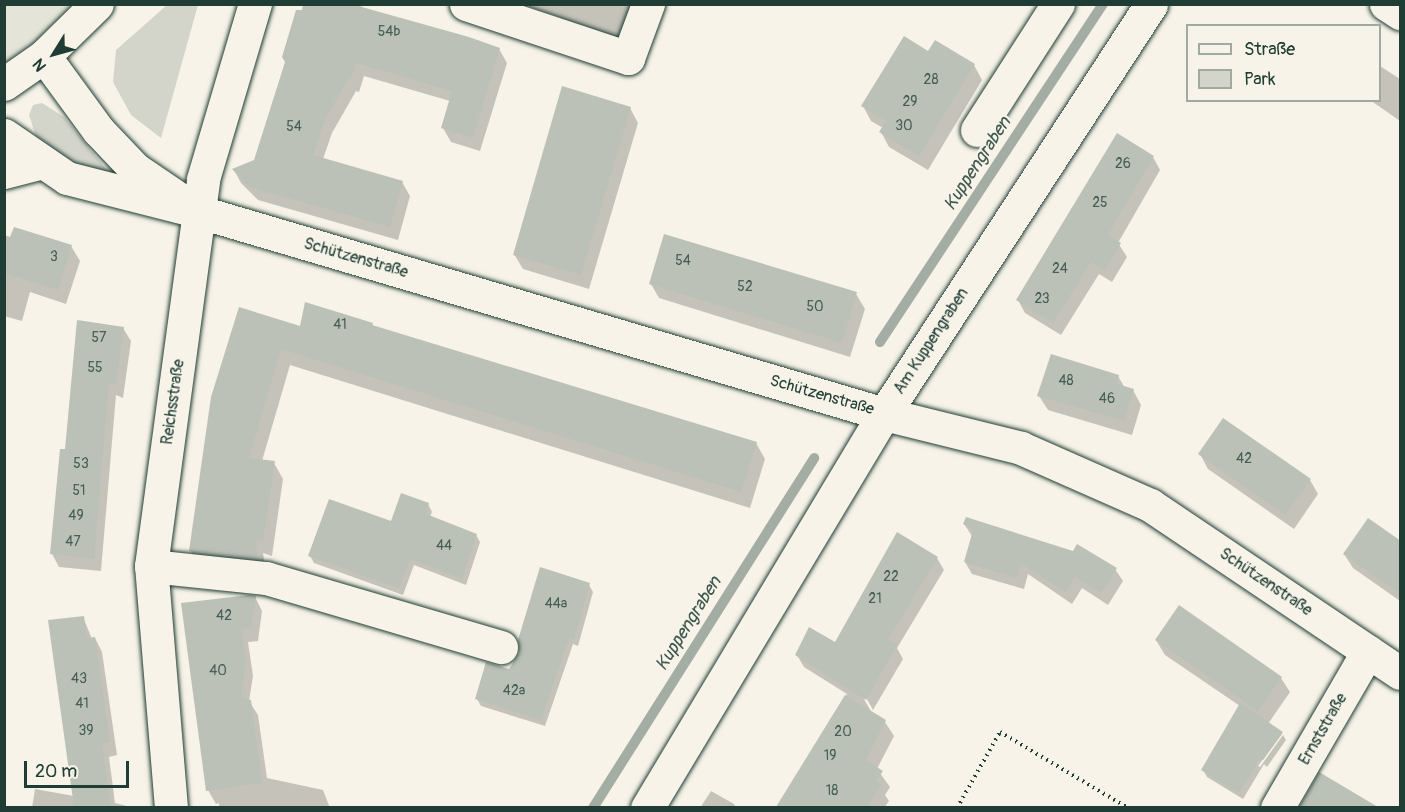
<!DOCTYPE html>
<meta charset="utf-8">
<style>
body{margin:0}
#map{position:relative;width:1405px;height:812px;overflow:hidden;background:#f7f3e8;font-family:Pangolin,sans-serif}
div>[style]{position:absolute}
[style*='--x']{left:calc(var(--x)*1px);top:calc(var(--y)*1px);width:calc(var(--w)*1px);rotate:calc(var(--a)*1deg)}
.built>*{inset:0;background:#e5e4d9}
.green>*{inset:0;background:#d3d5ca}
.shadow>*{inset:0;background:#0003}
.stream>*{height:10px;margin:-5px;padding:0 5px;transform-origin:5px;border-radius:5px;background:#a4ada3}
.building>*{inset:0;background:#bbc1b6}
.path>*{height:4px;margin-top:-2px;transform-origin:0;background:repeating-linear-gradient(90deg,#1f3d34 0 1.5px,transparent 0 6px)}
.roads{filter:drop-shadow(0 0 2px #1f3d34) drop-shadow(0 0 2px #1f3d34)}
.minor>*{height:33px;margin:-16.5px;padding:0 16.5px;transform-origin:16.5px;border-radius:16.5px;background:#f7f3e8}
span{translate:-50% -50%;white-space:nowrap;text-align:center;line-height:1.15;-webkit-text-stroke:4.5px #f7f3e8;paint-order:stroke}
.number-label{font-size:14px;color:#465e54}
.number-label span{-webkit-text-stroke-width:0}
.street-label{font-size:16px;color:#1f3d34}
.water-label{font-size:18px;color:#405950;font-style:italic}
.frame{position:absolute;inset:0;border:6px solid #1f3d34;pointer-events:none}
.legend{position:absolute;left:1186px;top:24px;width:195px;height:78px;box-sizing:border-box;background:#f7f3e8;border:2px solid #a1aaa0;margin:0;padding:8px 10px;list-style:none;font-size:18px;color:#1f3d34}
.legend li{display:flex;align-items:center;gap:12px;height:30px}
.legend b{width:30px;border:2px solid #a1aaa0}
.north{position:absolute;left:24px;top:24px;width:60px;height:60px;-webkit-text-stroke:4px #f7f3e8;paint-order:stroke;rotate:233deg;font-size:16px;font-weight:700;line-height:24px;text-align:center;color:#1f3d34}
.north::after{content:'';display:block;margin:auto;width:21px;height:27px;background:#1f3d34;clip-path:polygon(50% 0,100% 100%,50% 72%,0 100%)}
.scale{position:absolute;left:24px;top:761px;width:105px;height:27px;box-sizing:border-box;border:3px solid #1f3d34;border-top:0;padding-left:8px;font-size:18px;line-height:21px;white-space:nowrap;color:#1f3d34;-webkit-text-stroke:4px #f7f3e8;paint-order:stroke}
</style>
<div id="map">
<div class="built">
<div style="clip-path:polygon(5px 5px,80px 5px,5px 78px)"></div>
</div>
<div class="green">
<div style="clip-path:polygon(167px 5px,198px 5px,161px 138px,131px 115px,113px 82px,116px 50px)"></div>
<div style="clip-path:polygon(42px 103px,64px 117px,106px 169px,134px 189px,110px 184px,38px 142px,29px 115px,33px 105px)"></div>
</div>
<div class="shadow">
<div style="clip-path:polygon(305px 4px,358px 4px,367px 11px,499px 49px,507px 63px,480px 151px,451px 142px,443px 128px,450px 101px,364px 76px,359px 92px,356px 91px,332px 133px,323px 159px,402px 182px,410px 196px,398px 240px,258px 200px,241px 183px,234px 170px,256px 161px)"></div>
<div style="clip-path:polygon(522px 4px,637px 4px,625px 40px)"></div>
<div style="clip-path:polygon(929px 53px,974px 65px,982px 80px,928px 170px,889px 147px,881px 132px,883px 128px,871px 121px,863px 106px)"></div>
<div style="clip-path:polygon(1380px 66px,1400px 79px,1400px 121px,1370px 100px,1380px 100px)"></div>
<div style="clip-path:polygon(630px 108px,638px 123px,589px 289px,523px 269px,514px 254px)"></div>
<div style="clip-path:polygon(1153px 157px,1160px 170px,1118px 243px,1127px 257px,1112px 282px,1099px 274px,1061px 335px,1025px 313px,1018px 300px)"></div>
<div style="clip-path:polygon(4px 237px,71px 246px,80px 261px,66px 304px,30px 292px,22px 321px,4px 316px)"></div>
<div style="clip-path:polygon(651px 284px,856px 294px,865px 309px,850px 357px,659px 298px)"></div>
<div style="clip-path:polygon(372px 324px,374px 327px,756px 443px,765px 459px,750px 508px,290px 365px,262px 461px,274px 463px,283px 479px,272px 556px,263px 553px,266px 574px,200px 567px,191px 551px,212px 397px,301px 328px)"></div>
<div style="clip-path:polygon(123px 328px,131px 341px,123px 398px,116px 395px,101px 571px,59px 567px,52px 554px,66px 451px)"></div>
<div style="clip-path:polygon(1118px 376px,1125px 388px,1133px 390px,1141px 405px,1132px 435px,1048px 410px,1039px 396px)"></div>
<div style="clip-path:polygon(1200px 454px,1310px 480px,1318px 494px,1294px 529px,1208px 469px)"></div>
<div style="clip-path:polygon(428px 504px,432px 512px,430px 517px,476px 535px,480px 542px,466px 585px,414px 565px,403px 595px,314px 563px,310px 556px,392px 523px)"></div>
<div style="clip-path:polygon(964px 524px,1115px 569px,1123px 581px,1108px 605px,1082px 588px,1072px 604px,1028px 574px,1024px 589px,972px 574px,965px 562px,972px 536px)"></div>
<div style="clip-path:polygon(1400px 539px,1400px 601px,1353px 568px,1344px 554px,1399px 542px)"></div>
<div style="clip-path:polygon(937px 558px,944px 570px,897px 648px,903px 659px,873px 710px,863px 692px,861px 694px,872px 713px,885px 722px,894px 736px,877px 769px,890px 787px,885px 795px,889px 801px,884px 808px,780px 808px,779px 805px,847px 694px,804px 667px,797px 655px,835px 644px)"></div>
<div style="clip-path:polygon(589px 585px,593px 592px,578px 646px,573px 644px,545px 726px,481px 706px,477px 699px,510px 671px)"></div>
<div style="clip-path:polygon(255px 597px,262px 611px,258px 641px,248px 642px,253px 676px,249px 701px,258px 715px,267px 778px,323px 790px,330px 808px,219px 808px,219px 803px,216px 804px,208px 790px,183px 605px)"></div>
<div style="clip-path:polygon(83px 617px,92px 639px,95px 638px,102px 652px,117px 755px,109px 757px,115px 803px,135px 808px,32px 808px,35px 789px,74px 796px)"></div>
<div style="clip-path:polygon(1156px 640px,1281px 678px,1290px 692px,1268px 724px,1282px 734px,1258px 766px,1260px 767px,1283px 735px,1286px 740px,1267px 767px,1264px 764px,1243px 799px,1207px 777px,1203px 770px,1240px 706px,1165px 655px)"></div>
<div style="clip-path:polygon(1320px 774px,1357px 796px,1363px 808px,1300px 808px)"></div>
<div style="clip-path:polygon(711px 791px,734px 804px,736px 808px,700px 808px)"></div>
</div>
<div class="stream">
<div style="--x:880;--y:342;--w:405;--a:-56.6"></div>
<div style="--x:593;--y:808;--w:414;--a:-57.7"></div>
</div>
<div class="building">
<div style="clip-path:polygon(303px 4px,351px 4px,469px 37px,500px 48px,473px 138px,441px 128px,452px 91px,356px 63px,351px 79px,349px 78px,325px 119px,313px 155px,403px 181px,390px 227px,249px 187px,232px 169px,254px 160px,285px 62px,282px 57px,296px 10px,302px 10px)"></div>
<div style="clip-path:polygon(904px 36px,928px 51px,935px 40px,975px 64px,919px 156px,879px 132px,886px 121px,861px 106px)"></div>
<div style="clip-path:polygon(562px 86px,631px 107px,581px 275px,513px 255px)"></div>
<div style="clip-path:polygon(1117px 133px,1154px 156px,1108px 235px,1121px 243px,1105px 270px,1091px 262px,1053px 323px,1016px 300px)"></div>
<div style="clip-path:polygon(14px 227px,72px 245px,58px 290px,4px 273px,4px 235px,10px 237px)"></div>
<div style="clip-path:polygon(664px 234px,857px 292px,842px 343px,649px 284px)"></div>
<div style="clip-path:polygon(305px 302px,373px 323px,372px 325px,757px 442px,741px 492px,281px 349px,249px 458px,275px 461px,263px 541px,255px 538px,258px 558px,189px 551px,211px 397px,239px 307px,300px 326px)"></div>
<div style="clip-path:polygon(77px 320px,124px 327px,116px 385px,109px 383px,94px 559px,50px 554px,60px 449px,65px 449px)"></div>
<div style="clip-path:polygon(1051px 354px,1119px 375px,1117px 384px,1134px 389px,1124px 421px,1037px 396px)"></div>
<div style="clip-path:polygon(1223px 418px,1311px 479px,1285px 515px,1198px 454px)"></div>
<div style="clip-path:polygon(401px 493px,429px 503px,426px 514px,477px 534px,462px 579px,410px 559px,399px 588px,308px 556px,329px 499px,391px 521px)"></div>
<div style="clip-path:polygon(966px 517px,1073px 551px,1077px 544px,1117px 568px,1101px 593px,1075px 576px,1065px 592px,1021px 563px,1017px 578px,964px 562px,973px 530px,963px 524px)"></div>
<div style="clip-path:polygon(1368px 518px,1401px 541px,1401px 594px,1343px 554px)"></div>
<div style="clip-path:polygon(897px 532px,938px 557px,888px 639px,897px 645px,866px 700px,795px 655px,809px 627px,835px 642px)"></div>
<div style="clip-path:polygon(540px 567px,590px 583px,574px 640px,569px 638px,541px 720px,475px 699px,486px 662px,509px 669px,519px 653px,518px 640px)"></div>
<div style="clip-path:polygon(249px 595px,256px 596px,251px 628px,241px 629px,246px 661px,241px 697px,251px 700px,262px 783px,206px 791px,181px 603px)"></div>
<div style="clip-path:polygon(1179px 605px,1282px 677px,1258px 711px,1155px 640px)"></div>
<div style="clip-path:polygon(84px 616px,87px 638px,95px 637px,110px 742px,102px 743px,111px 807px,74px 807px,48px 620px)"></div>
<div style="clip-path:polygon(845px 695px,886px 720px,866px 760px,883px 771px,876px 781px,881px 785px,867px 807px,776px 807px)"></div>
<div style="clip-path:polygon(1240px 703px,1283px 732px,1263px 760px,1260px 758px,1239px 793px,1201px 770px)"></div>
<div style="clip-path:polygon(1319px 772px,1378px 807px,1299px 807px)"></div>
</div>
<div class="path">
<div style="--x:957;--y:808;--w:87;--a:-60.5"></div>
<div style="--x:1000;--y:732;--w:149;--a:30.7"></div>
</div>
<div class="roads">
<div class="minor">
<div style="--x:466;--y:4;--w:171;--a:18.4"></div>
<div style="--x:628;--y:58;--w:58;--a:-69.7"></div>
<div style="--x:1386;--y:4;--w:17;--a:33"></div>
<div style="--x:44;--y:56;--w:92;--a:53.9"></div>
<div style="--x:98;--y:130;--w:54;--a:46.5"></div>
<div style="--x:135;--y:169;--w:52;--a:34"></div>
<div style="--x:4;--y:84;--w:49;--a:-35"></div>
<div style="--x:44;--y:56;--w:74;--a:-44.5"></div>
<div style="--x:977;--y:130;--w:150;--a:-57.3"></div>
<div style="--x:4;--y:135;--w:76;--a:34.3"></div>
<div style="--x:67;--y:178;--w:137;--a:14.3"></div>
<div style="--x:200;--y:212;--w:713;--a:16.45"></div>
<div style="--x:884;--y:414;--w:141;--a:13.9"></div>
<div style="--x:1021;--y:448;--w:141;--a:23.8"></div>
<div style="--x:1150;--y:505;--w:301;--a:33.9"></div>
<div style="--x:4;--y:172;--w:40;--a:-14.4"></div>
<div style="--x:151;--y:566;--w:116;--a:6"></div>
<div style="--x:266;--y:578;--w:245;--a:16.4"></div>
<div style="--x:171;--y:808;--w:243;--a:-94.7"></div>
<div style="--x:151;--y:566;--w:390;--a:-82.3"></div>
<div style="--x:203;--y:179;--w:183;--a:-73.5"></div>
<div style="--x:647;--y:808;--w:460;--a:-59"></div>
<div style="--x:884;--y:414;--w:489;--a:-56.9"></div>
<div style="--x:1277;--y:808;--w:181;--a:-59.9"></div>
</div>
</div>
<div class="number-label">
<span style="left:389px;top:32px">54b</span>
<span style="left:931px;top:80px">28</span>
<span style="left:910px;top:102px">29</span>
<span style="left:904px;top:126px">30</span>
<span style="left:294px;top:127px">54</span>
<span style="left:1123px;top:164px">26</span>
<span style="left:1100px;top:203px">25</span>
<span style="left:54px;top:257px">3</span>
<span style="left:683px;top:261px">54</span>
<span style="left:1060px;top:269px">24</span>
<span style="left:745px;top:287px">52</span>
<span style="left:1042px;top:299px">23</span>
<span style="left:815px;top:307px">50</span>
<span style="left:340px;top:325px">41</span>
<span style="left:99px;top:338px">57</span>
<span style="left:95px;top:368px">55</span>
<span style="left:1066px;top:381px">48</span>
<span style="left:1107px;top:399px">46</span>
<span style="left:1244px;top:459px">42</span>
<span style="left:81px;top:464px">53</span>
<span style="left:79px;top:491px">51</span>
<span style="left:76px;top:516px">49</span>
<span style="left:73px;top:542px">47</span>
<span style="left:444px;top:546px">44</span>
<span style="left:891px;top:577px">22</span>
<span style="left:875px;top:599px">21</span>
<span style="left:556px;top:604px">44a</span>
<span style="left:224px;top:616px">42</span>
<span style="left:218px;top:671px">40</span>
<span style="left:79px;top:679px">43</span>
<span style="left:514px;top:691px">42a</span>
<span style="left:82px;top:704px">41</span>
<span style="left:86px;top:731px">39</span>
<span style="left:843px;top:732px">20</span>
<span style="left:830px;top:756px">19</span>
<span style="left:832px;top:791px">18</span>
</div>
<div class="street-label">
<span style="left:356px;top:258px;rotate:16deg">Schützenstraße</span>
<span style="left:931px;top:341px;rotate:-57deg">Am Kuppengraben</span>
<span style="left:822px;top:395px;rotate:16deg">Schützenstraße</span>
<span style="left:173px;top:402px;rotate:-82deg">Reichsstraße</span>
<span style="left:1266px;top:582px;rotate:34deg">Schützenstraße</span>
<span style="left:1323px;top:729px;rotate:-60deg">Ernststraße</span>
</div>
<div class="water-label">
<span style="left:978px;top:164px;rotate:-57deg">Kuppengraben</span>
<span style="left:689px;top:624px;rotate:-58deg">Kuppengraben</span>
</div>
<div class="frame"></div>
<ul class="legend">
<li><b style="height:8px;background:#f7f3e8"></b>Straße</li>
<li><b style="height:16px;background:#d3d5ca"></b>Park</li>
</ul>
<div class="north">N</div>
<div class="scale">20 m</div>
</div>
